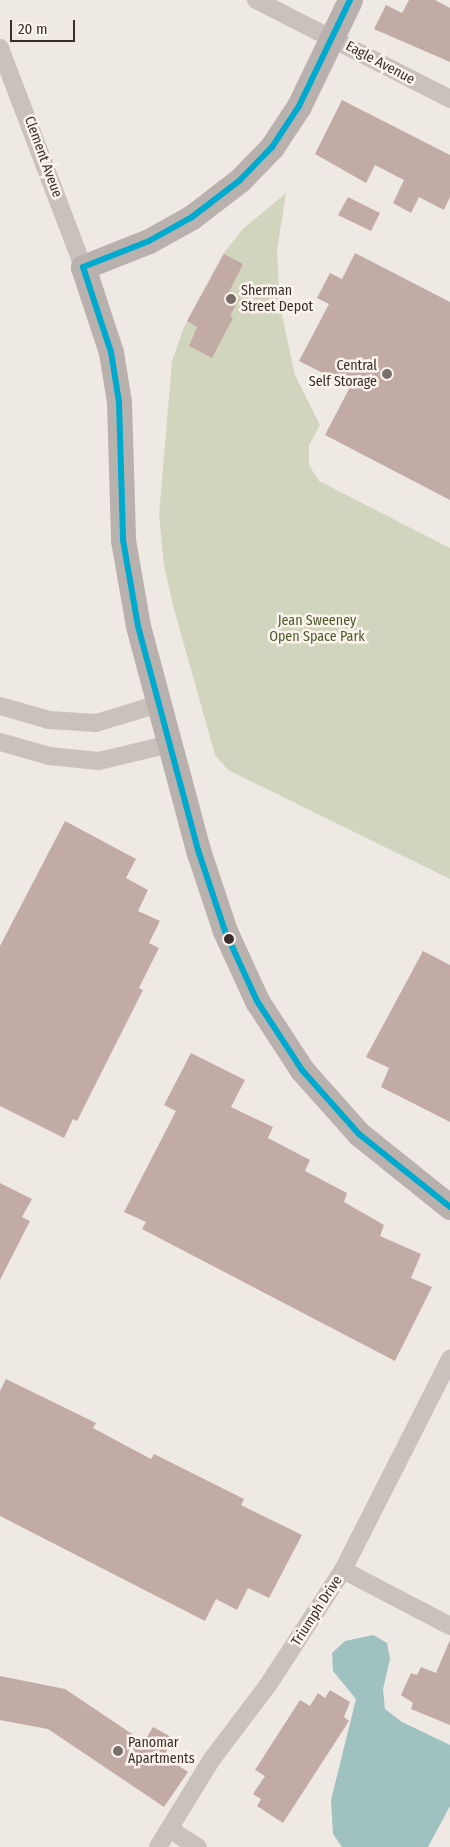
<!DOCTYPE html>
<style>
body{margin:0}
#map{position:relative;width:450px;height:1847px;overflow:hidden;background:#efe9e4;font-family:"Fira Sans Condensed",sans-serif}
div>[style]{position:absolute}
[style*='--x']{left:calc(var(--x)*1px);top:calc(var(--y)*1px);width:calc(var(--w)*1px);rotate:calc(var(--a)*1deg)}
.green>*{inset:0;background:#d2d5be}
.water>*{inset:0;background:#9fc2c0}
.building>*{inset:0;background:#c3aba5}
.street>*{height:18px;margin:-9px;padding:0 9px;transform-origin:9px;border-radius:9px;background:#c9c1bc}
.secondary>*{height:25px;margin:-12.5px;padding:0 12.5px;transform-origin:12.5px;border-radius:12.5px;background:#b9b1ad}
.bus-1>*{height:6px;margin:-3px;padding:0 3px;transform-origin:3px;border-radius:3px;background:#00a9ce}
.dots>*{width:14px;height:14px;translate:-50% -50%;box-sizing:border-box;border:2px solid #fbf3ec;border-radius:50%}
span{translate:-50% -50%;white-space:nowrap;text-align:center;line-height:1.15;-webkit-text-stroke:5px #fbf3ec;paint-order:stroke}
.street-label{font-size:14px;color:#3a2e2a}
.poi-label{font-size:14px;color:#3a2e2a}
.left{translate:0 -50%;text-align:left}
.right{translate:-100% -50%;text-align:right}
.park-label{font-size:14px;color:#4c592d}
.scale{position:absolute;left:10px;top:20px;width:65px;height:22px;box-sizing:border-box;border:2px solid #3a2e2a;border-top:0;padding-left:6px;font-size:15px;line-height:18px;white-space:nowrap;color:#3a2e2a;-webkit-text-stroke:4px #fbf3ec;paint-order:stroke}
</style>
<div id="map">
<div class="green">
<div style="clip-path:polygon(286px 193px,277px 250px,280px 306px,295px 375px,320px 425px,309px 445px,309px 465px,319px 481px,450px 548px,450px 879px,228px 770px,215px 755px,174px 609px,164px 566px,159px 515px,172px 361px,184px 327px,223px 254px,243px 229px)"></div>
</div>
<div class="water">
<div style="clip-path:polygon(373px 1635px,387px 1643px,390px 1659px,383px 1689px,385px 1709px,402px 1722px,450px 1745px,450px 1806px,428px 1847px,342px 1847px,333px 1834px,331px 1800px,356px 1699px,333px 1671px,332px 1653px,345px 1641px)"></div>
</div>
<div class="building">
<div style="clip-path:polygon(409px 0,435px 0,450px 8px,450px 62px,374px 29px,386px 5px,402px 13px)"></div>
<div style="clip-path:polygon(342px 100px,450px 155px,450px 197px,444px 210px,419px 197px,411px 213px,393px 203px,404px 180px,375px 165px,366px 183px,315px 154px)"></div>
<div style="clip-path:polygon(348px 197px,380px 213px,371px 231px,338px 215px)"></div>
<div style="clip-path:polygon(355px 253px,450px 302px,450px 500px,325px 435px,350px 387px,299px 361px,329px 304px,317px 298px,330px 273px,342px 279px)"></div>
<div style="clip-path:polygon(224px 254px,243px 264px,228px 294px,239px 299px,230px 316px,233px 318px,212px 358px,189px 346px,197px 327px,187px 321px)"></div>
<div style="clip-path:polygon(65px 821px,136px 859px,126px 878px,148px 890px,138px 911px,160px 921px,149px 943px,159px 948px,139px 988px,143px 990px,77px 1121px,73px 1119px,64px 1138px,0 1106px,0 946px)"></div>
<div style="clip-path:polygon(423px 951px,450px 965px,450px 1122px,381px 1087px,389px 1068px,366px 1057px)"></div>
<div style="clip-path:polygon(191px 1053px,245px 1080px,231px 1107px,273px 1127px,268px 1138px,310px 1160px,305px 1171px,347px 1193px,344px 1202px,384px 1225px,380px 1236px,421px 1254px,411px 1278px,432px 1287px,395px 1361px,142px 1229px,146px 1222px,124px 1212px,176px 1111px,164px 1105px)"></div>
<div style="clip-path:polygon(0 1183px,32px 1199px,22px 1217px,30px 1221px,0 1280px)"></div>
<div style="clip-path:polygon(6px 1379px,96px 1423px,93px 1428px,151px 1459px,154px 1454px,244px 1499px,241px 1505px,302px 1535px,269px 1598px,248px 1588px,237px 1610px,216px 1599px,205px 1621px,0 1516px,0 1391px)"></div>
<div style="clip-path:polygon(450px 1640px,450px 1725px,411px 1709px,413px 1703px,401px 1695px,411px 1673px,417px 1675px,421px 1667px,436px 1673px)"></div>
<div style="clip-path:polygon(0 1676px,65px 1689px,144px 1742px,153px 1727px,173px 1738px,164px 1756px,188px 1772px,164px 1807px,48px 1729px,0 1720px)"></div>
<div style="clip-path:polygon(330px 1690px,350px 1702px,344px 1717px,349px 1721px,283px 1823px,257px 1806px,261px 1799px,253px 1794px,265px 1776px,255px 1770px,300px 1700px,310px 1706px,318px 1693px,325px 1698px)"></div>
</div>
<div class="street">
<div style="--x:256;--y:0;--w:218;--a:27"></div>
<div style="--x:0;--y:48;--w:234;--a:69.2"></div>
<div style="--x:0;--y:706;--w:51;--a:15.9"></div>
<div style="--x:49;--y:720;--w:47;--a:3.7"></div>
<div style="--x:96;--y:723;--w:66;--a:-16.8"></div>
<div style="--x:0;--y:742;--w:51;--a:15.9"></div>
<div style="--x:49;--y:756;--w:50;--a:5.7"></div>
<div style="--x:99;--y:761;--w:73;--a:-13.5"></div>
<div style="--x:343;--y:1570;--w:121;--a:27.6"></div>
<div style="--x:169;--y:1829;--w:34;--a:32"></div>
<div style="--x:158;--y:1847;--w:103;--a:-58.5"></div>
<div style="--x:212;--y:1759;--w:93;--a:-52.9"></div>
<div style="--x:268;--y:1685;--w:137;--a:-56.9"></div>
<div style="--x:343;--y:1570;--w:237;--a:-63.1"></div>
</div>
<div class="secondary">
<div style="--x:350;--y:0;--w:118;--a:115.7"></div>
<div style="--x:299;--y:106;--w:49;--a:123.4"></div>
<div style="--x:272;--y:147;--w:46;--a:134.1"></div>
<div style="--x:240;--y:180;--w:61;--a:142.4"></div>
<div style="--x:192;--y:217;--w:49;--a:150.8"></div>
<div style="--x:149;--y:241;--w:71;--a:158.5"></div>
<div style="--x:83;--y:267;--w:89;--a:71.8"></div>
<div style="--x:111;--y:352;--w:51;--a:80.9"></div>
<div style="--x:119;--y:402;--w:138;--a:88.3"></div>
<div style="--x:123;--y:540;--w:87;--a:80.1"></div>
<div style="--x:138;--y:626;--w:235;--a:75"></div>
<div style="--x:199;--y:853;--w:82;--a:71.6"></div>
<div style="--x:225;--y:931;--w:77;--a:65.4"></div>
<div style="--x:257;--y:1001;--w:82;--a:56.9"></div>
<div style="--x:302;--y:1070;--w:86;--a:48.3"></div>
<div style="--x:359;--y:1134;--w:117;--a:38.7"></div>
</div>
<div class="bus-1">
<div style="--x:83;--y:267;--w:89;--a:71.8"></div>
<div style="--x:111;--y:352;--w:51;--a:80.9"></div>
<div style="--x:119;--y:402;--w:138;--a:88.3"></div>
<div style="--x:123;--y:540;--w:87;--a:80.1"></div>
<div style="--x:138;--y:626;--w:235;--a:75"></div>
<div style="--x:199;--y:853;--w:82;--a:71.6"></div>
<div style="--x:225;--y:931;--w:77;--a:65.4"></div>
<div style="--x:257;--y:1001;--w:82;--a:56.9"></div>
<div style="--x:302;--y:1070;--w:86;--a:48.3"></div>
<div style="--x:359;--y:1134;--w:117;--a:38.7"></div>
<div style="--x:83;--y:267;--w:71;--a:-21.5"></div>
<div style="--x:149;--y:241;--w:49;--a:-29.2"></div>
<div style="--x:192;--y:217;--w:61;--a:-37.6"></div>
<div style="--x:240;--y:180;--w:46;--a:-45.9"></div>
<div style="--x:272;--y:147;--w:49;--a:-56.6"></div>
<div style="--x:299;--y:106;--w:118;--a:-64.3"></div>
</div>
<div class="dots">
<div style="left:231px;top:299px;background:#796f6b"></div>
<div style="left:387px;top:374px;background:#796f6b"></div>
<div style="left:229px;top:939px;background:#3a2e2a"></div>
<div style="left:118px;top:1751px;background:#796f6b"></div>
</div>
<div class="street-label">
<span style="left:380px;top:63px;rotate:28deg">Eagle Avenue</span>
<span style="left:43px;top:157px;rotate:70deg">Clement Aveue</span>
<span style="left:317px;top:1611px;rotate:-57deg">Triumph Drive</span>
</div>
<div class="poi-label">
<span class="left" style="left:241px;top:299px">Sherman<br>Street Depot</span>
<span class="right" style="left:377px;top:374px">Central<br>Self Storage</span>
<span class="left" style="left:128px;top:1751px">Panomar<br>Apartments</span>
</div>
<div class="park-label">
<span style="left:317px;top:629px">Jean Sweeney<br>Open Space Park</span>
</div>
<div class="scale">20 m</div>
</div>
